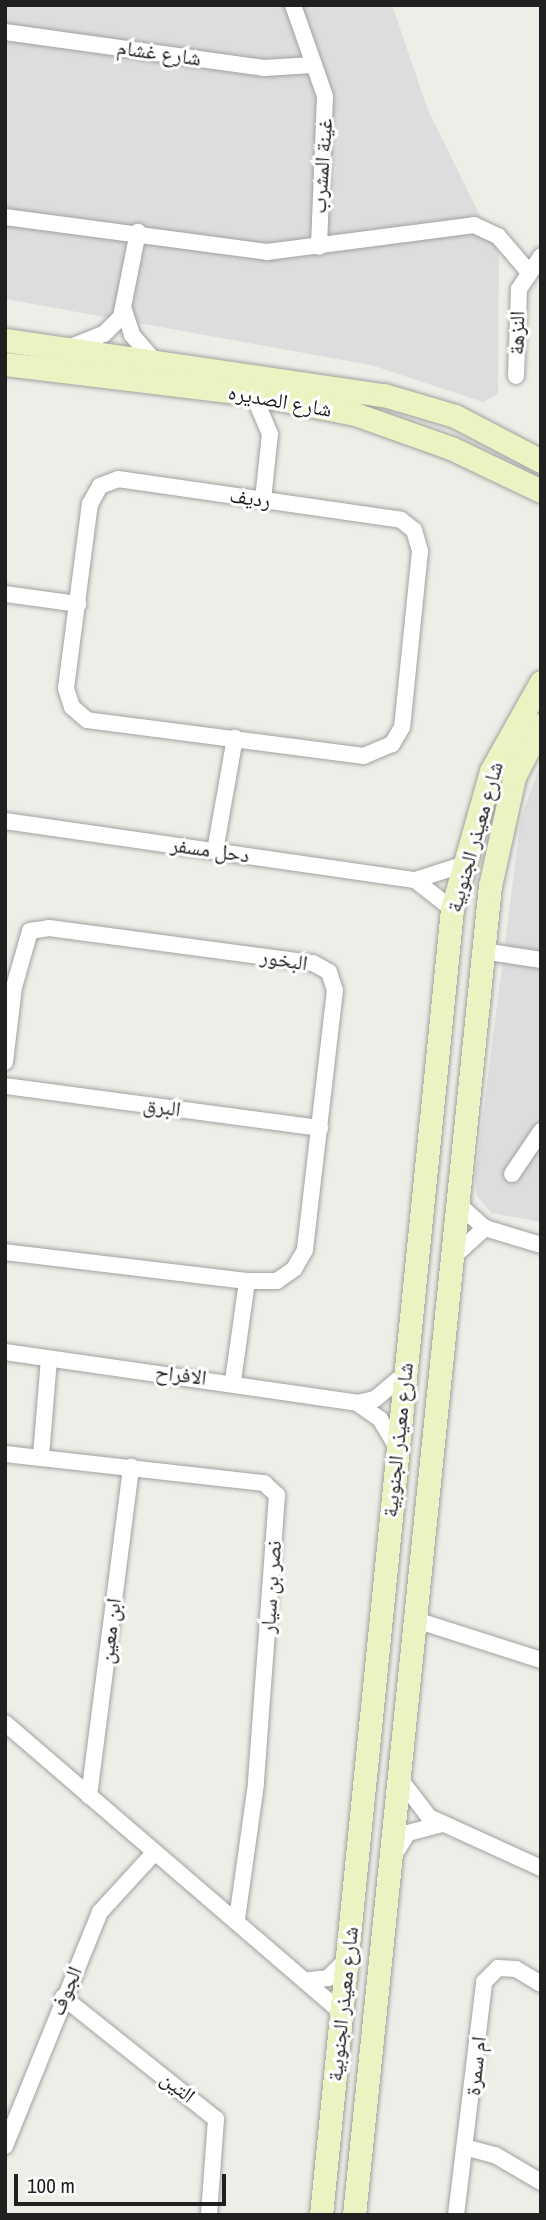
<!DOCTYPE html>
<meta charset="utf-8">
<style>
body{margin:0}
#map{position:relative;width:546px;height:2220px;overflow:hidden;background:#efede7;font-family:"Archivo Narrow","Noto Naskh Arabic",sans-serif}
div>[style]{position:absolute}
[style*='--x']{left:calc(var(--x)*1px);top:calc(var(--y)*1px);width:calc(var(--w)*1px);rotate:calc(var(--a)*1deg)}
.residential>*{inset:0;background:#dedddd}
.roads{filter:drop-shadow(0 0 2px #a1a1a1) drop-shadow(0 0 2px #a1a1a1)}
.street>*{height:16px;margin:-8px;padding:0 8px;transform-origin:8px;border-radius:8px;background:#fff}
.secondary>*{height:23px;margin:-11.5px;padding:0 11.5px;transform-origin:11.5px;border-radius:11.5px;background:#ecf2c2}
span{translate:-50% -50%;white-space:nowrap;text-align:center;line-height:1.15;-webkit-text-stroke:6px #fff;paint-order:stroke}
.street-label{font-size:21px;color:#202020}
.frame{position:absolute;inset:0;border:7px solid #202020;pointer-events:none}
.scale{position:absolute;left:14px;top:2174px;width:212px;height:32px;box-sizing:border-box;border:4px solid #202020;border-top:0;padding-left:9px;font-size:21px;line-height:24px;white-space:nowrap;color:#202020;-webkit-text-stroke:5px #fff;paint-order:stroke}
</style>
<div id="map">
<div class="residential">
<div style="clip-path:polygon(5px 5px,392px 5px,428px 110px,499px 254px,498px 394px,483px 402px,371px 365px,5px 299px)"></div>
<div style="clip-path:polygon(541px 762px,541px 1222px,491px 1213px,477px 1196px,475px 1177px,521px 818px)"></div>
</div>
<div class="roads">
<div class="street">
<div style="--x:293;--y:5;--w:96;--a:70.6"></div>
<div style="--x:325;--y:96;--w:151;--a:92.3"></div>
<div style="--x:5;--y:32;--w:261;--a:7.9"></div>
<div style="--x:264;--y:68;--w:49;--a:-3.5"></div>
<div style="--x:5;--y:217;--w:264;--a:7.6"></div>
<div style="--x:267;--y:252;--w:209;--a:-7.4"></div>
<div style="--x:474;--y:225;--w:26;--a:25"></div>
<div style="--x:498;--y:236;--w:45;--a:49.5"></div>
<div style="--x:124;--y:310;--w:26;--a:72"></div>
<div style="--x:132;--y:335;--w:32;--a:49"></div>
<div style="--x:71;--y:347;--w:35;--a:-22"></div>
<div style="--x:104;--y:334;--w:24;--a:-45"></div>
<div style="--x:121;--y:317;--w:87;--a:-78.7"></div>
<div style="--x:516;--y:376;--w:87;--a:-88"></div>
<div style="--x:519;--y:289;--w:40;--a:-56"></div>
<div style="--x:253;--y:394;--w:43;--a:67"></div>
<div style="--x:270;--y:434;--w:66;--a:96.1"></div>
<div style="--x:118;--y:479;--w:286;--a:8.2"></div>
<div style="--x:401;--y:520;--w:16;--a:38"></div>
<div style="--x:414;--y:530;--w:22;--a:74"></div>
<div style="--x:420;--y:551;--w:177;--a:95.8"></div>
<div style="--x:402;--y:727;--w:20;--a:120"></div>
<div style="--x:392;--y:744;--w:30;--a:157"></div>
<div style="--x:364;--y:756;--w:279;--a:-172.6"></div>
<div style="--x:87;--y:720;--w:20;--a:-139"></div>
<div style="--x:72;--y:707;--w:20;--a:-108"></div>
<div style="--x:66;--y:688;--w:186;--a:-82.6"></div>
<div style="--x:90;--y:504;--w:21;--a:-61"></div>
<div style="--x:100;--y:486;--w:19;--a:-21"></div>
<div style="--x:5;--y:594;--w:74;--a:7.8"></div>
<div style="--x:5;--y:821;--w:414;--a:8.2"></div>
<div style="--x:415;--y:880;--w:49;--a:-17.7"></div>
<div style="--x:215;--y:851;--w:115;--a:-80"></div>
<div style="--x:415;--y:880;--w:47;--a:38.1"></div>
<div style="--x:483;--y:951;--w:59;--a:8.8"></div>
<div style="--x:5;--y:1062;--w:76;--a:-83.2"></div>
<div style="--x:14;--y:987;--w:58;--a:-74.1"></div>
<div style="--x:30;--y:931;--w:19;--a:-9"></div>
<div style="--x:49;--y:928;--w:266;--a:7.6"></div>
<div style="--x:313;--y:963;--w:18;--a:29"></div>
<div style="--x:329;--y:972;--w:19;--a:72"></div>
<div style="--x:335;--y:990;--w:262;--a:96.6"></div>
<div style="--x:305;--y:1250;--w:22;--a:120"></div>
<div style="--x:294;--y:1269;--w:21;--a:145"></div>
<div style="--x:277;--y:1281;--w:30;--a:180"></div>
<div style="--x:247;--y:1281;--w:244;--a:-173.2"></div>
<div style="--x:5;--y:1086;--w:318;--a:7.6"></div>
<div style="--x:512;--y:1174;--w:52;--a:-56"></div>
<div style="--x:457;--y:1203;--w:38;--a:42"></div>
<div style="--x:485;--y:1228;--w:59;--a:16.9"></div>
<div style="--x:454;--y:1256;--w:42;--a:-42.1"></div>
<div style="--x:5;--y:1352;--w:356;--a:8.2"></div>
<div style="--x:357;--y:1403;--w:18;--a:-13"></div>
<div style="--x:375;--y:1399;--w:38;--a:-40"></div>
<div style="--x:233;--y:1381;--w:101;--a:-82"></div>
<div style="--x:357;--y:1403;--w:28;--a:35"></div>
<div style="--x:380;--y:1419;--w:31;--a:59"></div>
<div style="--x:5;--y:1454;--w:261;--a:6.4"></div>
<div style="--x:264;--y:1483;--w:18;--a:43"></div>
<div style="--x:277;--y:1495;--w:290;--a:94.2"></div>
<div style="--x:256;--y:1784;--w:136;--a:98"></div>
<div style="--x:41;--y:1456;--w:97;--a:-85.3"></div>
<div style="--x:416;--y:1620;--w:131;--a:17.7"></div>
<div style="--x:5;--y:1723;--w:443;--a:40.7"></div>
<div style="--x:400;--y:1779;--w:48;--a:52.7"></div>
<div style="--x:429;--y:1817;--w:123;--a:24.5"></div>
<div style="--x:89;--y:1796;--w:332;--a:-82.7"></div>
<div style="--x:394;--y:1855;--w:26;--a:-58"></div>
<div style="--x:408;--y:1833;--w:34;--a:-15"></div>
<div style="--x:310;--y:1980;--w:18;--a:-6"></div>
<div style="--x:328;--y:1978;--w:25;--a:-45"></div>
<div style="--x:63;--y:1997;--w:196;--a:38.6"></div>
<div style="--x:216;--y:2119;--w:96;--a:94.2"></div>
<div style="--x:5;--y:2146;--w:253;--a:-67.9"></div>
<div style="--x:100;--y:1912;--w:80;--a:-47.5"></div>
<div style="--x:468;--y:2148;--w:28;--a:15"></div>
<div style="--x:495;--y:2155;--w:53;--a:30.4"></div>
<div style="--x:456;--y:2215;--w:235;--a:-83.1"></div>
<div style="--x:484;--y:1982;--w:20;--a:-45"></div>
<div style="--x:498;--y:1968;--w:18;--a:3"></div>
<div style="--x:516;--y:1969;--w:29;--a:31"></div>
</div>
<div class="secondary">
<div style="--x:5;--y:340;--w:383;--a:8.3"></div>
<div style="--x:384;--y:395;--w:74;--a:16.5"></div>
<div style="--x:455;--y:416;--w:97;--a:27.6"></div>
<div style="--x:5;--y:364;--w:250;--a:6.9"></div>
<div style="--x:253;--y:394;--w:104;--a:11.1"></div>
<div style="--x:355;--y:414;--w:102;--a:19.5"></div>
<div style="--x:451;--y:448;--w:100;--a:25.5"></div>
<div style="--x:321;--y:2215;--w:1313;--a:-84.27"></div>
<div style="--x:452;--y:909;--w:143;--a:-74.2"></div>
<div style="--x:491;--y:771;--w:102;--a:-60.7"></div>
<div style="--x:354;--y:2215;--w:1336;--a:-84.16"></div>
<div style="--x:490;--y:886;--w:112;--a:-77.6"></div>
<div style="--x:514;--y:777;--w:59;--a:-63"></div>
</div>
</div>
<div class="street-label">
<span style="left:159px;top:53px;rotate:8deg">شارع غشام</span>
<span style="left:322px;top:166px;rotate:-86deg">غينة المشرب</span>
<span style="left:517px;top:333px;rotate:-89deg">النزهة</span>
<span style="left:280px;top:401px;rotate:10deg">شارع الصديره</span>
<span style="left:250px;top:498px;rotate:8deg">رديف</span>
<span style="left:475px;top:837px;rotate:-74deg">شارع معيذر الجنوبية</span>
<span style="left:210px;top:850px;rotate:8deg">دحل مسفر</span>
<span style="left:284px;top:960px;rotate:9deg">البخور</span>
<span style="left:162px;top:1107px;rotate:8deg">البرق</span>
<span style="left:181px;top:1375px;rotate:7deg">الافراح</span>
<span style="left:398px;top:1440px;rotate:-84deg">شارع معيذر الجنوبية</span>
<span style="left:271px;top:1587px;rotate:-86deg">نصر بن سيار</span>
<span style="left:110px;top:1631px;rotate:-83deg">ابن معين</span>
<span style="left:66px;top:1991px;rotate:-67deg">الجوف</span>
<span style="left:343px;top:2004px;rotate:-84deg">شارع معيذر الجنوبية</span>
<span style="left:476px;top:2066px;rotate:-84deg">ام سمرة</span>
<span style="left:178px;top:2087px;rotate:38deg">التين</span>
</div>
<div class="frame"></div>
<div class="scale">100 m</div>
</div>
